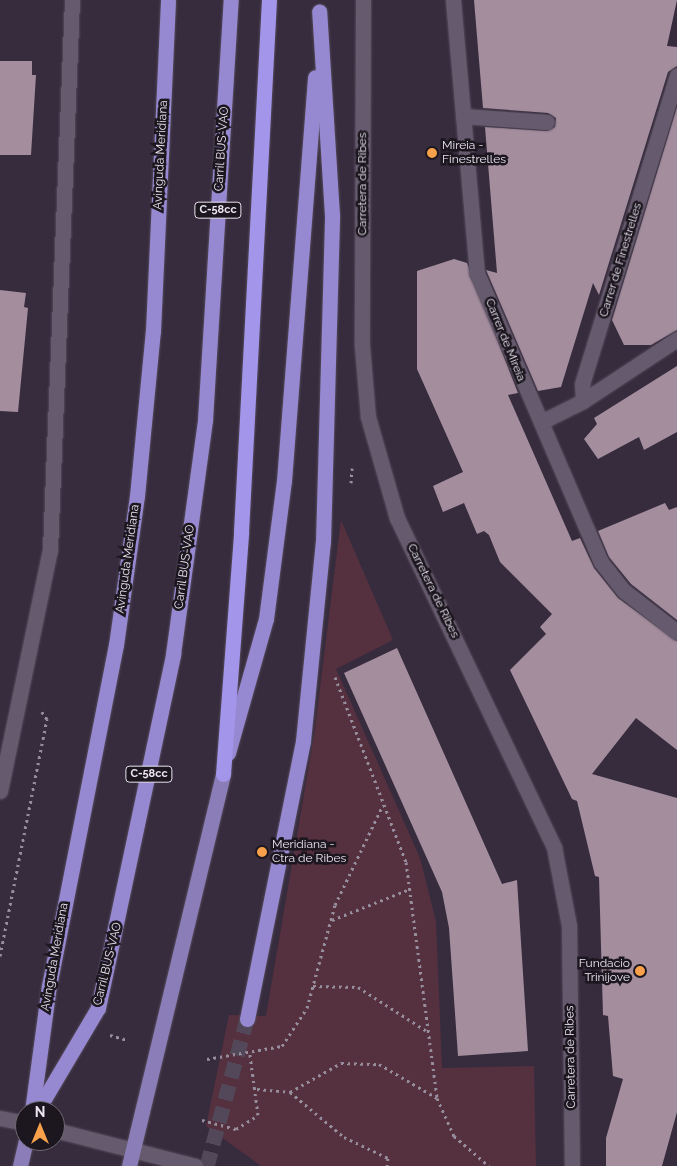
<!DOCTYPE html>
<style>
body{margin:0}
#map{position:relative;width:677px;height:1166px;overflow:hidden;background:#372c3e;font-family:Raleway,sans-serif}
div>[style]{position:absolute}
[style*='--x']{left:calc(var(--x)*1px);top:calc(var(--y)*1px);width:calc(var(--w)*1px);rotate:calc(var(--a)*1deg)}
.green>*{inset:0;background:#55303e}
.building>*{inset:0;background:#a48e9e}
.trunk-tunnel>*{height:15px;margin-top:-7.5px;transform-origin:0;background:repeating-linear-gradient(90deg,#524859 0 15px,transparent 0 23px)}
.path>*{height:3px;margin-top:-1.5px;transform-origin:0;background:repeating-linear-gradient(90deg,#978e9d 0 2.5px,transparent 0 6.5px)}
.roads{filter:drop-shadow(0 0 1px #544a5a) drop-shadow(0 0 1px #544a5a)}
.service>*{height:15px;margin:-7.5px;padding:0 7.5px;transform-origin:7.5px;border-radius:7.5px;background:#665a6e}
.pedestrian>*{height:15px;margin:-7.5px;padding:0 7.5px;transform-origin:7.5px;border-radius:7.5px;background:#665a6e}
.minor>*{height:15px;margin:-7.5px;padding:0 7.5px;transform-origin:7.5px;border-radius:7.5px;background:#665a6e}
.primary>*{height:15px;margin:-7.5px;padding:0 7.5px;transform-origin:7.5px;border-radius:7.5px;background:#8a7db8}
.trunk>*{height:15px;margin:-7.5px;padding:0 7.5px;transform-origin:7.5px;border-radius:7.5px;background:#9689d1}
.motorway>*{height:15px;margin:-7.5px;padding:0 7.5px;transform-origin:7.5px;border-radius:7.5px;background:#a295ea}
.dots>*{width:14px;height:14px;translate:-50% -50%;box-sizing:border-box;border:2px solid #1c171f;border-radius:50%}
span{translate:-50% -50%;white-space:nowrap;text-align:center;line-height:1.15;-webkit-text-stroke:5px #1c171f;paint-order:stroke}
.shield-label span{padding:1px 4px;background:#1c171f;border:1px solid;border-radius:4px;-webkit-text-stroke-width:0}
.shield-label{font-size:11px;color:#ece5f1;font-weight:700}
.poi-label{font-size:12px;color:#ece5f1}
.left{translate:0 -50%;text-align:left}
.right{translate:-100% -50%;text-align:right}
.street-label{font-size:12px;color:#ece5f1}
.north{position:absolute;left:15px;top:1101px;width:50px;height:50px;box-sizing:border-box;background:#1c171f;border:1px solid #6f6973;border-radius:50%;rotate:0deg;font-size:14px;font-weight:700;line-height:20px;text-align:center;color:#ece5f1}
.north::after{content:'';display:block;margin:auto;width:18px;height:22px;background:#f8a04b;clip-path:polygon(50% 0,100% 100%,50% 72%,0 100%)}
</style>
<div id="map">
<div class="green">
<div style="clip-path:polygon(341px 520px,393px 640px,336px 669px,420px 858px,436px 922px,442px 1068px,534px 1066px,536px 1166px,261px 1166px,206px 1126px,229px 1015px,266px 1016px,314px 736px)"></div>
</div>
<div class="building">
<div style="clip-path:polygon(474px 0,677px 0,667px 46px,677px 47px,677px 66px,668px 72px,599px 295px,593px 283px,561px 387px,538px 391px,486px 270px,497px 273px,485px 127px,547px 131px,555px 127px,556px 118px,548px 113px,483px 108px)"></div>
<div style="clip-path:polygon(0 61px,32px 61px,32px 75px,36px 75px,31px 155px,0 155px)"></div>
<div style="clip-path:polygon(677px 107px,677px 330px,651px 345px,624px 345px,612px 320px)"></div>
<div style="clip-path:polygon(454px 259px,467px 263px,518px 393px,508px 395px,572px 541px,580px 538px,594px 568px,618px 598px,677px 641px,677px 750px,636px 718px,592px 774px,677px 798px,677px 1112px,662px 1166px,606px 1166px,606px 1138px,623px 1079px,613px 1076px,608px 1016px,603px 1015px,599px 877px,595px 876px,577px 801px,572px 799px,510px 670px,546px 634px,540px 627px,552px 614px,500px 562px,489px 535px,484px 531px,477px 534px,464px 503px,443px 512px,433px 486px,463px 472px,417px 369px,417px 271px)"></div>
<div style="clip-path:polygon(0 290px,26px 293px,24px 307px,28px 308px,18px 412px,0 411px)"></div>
<div style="clip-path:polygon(677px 366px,677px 432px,644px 450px,639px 437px,598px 459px,584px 439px,597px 424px,594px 418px)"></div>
<div style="clip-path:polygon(665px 503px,669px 510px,677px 507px,677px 620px,631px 584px,609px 557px,598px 531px)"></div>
<div style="clip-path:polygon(397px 648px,502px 884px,517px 880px,528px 1051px,458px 1056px,449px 928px,442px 892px,344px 673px)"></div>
</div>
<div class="trunk-tunnel">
<div style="--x:207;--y:1166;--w:152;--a:-74.8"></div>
</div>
<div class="path">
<div style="--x:351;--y:483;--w:15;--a:-86"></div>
<div style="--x:335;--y:677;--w:198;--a:69"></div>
<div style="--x:406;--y:862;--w:238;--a:82.5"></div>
<div style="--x:437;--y:1098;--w:42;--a:65.9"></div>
<div style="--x:454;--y:1136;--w:46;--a:40.6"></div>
<div style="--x:332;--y:920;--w:84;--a:-21.7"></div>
<div style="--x:0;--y:956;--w:242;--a:-78.8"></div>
<div style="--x:47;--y:719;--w:9;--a:-126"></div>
<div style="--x:313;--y:986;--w:45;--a:1.3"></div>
<div style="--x:358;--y:987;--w:83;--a:32.7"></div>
<div style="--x:110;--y:1035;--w:19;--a:16"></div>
<div style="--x:207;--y:1059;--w:76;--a:-9.8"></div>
<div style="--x:282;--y:1046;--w:45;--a:-56.7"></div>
<div style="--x:307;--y:1008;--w:107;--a:-74.8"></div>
<div style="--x:335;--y:905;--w:111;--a:-64.4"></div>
<div style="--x:257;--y:1089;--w:33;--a:5"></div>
<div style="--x:290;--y:1092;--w:59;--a:-29.6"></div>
<div style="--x:341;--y:1063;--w:38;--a:2"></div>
<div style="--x:379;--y:1064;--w:67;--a:30.4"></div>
<div style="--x:290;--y:1092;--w:70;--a:39.8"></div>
<div style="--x:344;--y:1137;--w:49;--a:25.5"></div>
<div style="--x:388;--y:1158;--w:8;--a:97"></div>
<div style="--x:202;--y:1120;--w:35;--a:15"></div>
<div style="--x:236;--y:1129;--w:26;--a:-32"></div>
<div style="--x:258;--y:1115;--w:61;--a:-97.6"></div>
</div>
<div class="roads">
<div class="service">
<div style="--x:463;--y:116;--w:84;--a:4.1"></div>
</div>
<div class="pedestrian">
<div style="--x:0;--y:791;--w:246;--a:-78.3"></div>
<div style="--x:50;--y:550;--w:550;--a:-87.71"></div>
</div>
<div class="minor">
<div style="--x:363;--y:0;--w:346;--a:90.2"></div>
<div style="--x:362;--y:346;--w:71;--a:85.2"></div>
<div style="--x:368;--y:417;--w:105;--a:74"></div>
<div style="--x:397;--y:518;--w:365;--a:64.5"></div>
<div style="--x:554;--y:847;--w:80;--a:79.2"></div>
<div style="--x:569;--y:926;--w:240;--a:89.3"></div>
<div style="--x:453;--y:0;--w:274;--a:85"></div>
<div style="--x:477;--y:273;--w:314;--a:66.8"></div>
<div style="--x:601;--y:562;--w:37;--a:52"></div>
<div style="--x:624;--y:591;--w:67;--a:37.7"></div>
<div style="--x:583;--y:401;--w:113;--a:-33.4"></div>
<div style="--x:541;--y:422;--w:47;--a:-26.6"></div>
<div style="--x:583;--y:401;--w:17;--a:-93"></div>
<div style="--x:582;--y:384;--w:323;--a:-72.9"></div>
<div style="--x:0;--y:1118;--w:25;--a:11"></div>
<div style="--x:55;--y:1130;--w:145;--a:14.4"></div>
</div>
<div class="primary">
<div style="--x:20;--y:1166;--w:26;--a:-77"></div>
<div style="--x:129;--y:1166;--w:403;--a:-76.5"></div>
</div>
<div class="trunk">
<div style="--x:228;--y:753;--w:139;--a:-74.2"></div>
<div style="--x:266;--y:619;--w:139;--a:-82.6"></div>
<div style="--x:284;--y:481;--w:405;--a:-85.6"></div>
<div style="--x:247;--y:1019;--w:284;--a:-78.6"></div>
<div style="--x:303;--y:741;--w:200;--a:-84.3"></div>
<div style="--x:323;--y:542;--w:327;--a:-88.4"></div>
<div style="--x:332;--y:215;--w:204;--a:-93.6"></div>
<div style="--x:32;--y:1111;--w:126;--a:-82.3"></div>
<div style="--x:49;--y:986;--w:348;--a:-78.9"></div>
<div style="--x:116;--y:645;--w:150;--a:-82"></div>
<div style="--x:137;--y:496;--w:166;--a:-84.5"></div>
<div style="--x:153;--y:331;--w:331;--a:-87.4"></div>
<div style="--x:37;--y:1111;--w:120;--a:-59.4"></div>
<div style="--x:98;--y:1008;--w:362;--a:-78"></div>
<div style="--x:173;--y:654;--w:236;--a:-82.2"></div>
<div style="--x:205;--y:420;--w:421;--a:-86.5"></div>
</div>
<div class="motorway">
<div style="--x:223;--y:774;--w:243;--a:-85.7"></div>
<div style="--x:241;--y:532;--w:533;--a:-86.99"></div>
</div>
</div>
<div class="dots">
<div style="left:432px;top:153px;background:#f8a04b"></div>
<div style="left:262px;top:852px;background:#f8a04b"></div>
<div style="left:640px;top:971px;background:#f8a04b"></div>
</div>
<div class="shield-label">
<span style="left:218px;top:210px">C-58cc</span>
<span style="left:149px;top:774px">C-58cc</span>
</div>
<div class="poi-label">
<span class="left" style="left:442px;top:153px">Mireia -<br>Finestrelles</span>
<span class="left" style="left:272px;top:852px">Meridiana -<br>Ctra de Ribes</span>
<span class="right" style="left:630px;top:971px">Fundacio<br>Trinijove</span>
</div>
<div class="street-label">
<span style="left:222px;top:149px;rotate:-86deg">Carril BUS-VAO</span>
<span style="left:161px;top:155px;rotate:-87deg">Avinguda Meridiana</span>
<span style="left:363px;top:184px;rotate:-90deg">Carretera de Ribes</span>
<span style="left:621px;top:260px;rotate:-73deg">Carrer de Finestrelles</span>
<span style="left:505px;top:340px;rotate:68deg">Carrer de Mireia</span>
<span style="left:128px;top:559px;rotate:-82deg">Avinguda Meridiana</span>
<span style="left:185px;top:567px;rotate:-82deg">Carril BUS-VAO</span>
<span style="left:433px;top:591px;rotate:64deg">Carretera de Ribes</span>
<span style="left:55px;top:957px;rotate:-80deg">Avinguda Meridiana</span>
<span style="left:108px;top:964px;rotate:-76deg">Carril BUS-VAO</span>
<span style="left:571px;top:1057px;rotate:-91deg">Carretera de Ribes</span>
</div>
<div class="north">N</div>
</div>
